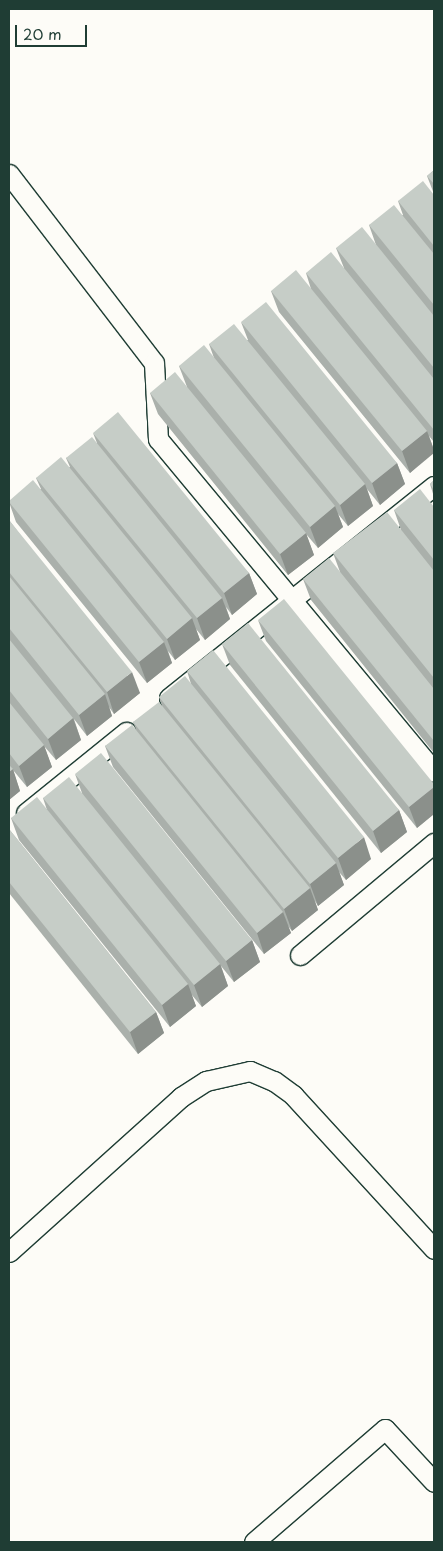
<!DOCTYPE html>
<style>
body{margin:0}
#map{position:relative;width:443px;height:1551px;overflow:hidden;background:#fdfcf7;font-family:"Playpen Sans",sans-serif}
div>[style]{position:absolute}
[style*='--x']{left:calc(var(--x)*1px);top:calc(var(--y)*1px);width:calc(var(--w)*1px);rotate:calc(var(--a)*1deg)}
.roads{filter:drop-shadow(1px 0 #1f3d34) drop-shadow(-1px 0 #1f3d34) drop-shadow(0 1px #1f3d34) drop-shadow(0 -1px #1f3d34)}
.minor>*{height:19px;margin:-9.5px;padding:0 9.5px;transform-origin:9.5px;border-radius:9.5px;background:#fdfcf7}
.wall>*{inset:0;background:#aab0ab}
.shaded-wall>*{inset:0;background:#8b908b}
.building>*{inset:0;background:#c6cdc7}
span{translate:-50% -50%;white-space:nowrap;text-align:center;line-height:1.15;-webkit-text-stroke:4.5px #fdfcf7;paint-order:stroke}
.frame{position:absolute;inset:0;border:10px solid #1f3d34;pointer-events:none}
.scale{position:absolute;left:15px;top:25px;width:72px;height:22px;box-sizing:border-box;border:2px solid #1f3d34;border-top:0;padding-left:6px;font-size:15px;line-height:18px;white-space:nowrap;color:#1f3d34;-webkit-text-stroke:4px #fdfcf7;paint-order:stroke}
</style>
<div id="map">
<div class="roads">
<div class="minor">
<i style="--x:9;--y:174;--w:238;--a:52.5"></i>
<i style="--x:154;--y:363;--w:76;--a:87"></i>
<i style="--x:158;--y:439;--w:433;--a:50.3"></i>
<i style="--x:169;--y:698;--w:339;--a:-38.7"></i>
<i style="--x:26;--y:813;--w:129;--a:-39"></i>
<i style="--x:300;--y:955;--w:175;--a:-39.9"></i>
<i style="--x:9;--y:1252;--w:232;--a:-42"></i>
<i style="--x:181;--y:1097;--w:30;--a:-33"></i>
<i style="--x:206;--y:1081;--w:45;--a:-12.8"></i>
<i style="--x:250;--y:1071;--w:26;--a:23"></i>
<i style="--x:274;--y:1081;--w:24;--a:36"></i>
<i style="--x:293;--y:1095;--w:209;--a:47.5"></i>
<i style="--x:254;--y:1542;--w:173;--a:-40.8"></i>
<i style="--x:385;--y:1429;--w:72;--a:47.2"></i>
</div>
</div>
<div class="wall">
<i style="clip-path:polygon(434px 170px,434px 442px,429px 436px,434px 450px,410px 473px,279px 312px,271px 291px,311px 289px,306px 273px,344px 268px,336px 248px,376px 245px,369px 225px,403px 215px,398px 201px,434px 194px,427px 176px)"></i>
<i style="clip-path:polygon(241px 322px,397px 463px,405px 484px,380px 505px,367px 489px,373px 506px,348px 526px,338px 514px,343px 527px,318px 548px,306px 534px,314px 555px,288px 575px,158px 414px,150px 393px,187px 387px,179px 366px,214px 358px,209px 344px,248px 340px)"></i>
<i style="clip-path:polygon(93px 433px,249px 573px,257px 594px,232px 615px,226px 607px,230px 619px,205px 640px,196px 629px,200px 640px,175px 660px,168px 651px,172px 663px,147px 683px,16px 522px,9px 502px,9px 501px,41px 489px,36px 478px,70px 467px,66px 458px,97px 443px)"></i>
<i style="clip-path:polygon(434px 480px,434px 497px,430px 484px)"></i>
<i style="clip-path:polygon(434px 507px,434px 753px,311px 600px,303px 579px,340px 572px,333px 553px,401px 530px,394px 510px)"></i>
<i style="clip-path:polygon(9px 520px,140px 693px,114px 714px,109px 707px,112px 716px,87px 736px,74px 719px,81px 740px,56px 760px,44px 746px,52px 767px,27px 787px,13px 770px,20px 791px,9px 800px)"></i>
<i style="clip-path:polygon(258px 620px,434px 784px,434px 814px,417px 828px,266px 641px)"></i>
<i style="clip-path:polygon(222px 644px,399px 810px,407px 832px,381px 853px,230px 665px)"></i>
<i style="clip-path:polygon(187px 671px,371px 859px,346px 880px,339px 872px,344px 885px,318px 906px,315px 901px,318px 910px,292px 931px,288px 926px,291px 933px,264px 954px,113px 767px,105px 746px,136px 729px,133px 722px,162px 706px,159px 697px,191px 684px)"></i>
<i style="clip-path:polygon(75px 774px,252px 940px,260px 962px,234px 982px,221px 966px,228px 986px,202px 1007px,191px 994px,196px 1006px,170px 1027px,19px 840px,11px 818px,47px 810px,43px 798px,82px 793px)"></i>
<i style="clip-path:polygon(9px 829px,156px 1012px,164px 1033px,138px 1054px,9px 893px)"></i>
</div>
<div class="shaded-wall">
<i style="clip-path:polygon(427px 431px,434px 450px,434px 453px,410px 473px,402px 451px)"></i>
<i style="clip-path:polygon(397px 463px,405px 484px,380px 505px,372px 483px)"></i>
<i style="clip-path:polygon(365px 484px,373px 506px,348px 526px,340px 505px)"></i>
<i style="clip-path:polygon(335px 506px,343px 527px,318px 548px,310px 527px)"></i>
<i style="clip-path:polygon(306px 533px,314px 555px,288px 575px,280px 554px)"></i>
<i style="clip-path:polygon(249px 573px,257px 594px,232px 615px,224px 593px)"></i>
<i style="clip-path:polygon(222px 598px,230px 619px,205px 640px,197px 618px)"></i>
<i style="clip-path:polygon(192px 618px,200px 640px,175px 660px,167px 639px)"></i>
<i style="clip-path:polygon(164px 642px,172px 663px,147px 683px,139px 662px)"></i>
<i style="clip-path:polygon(132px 672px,140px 693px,114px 714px,107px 692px)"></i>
<i style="clip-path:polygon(105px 694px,112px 716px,87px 736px,79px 715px)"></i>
<i style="clip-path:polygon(73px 718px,81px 740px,56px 760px,48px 739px)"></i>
<i style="clip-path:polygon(44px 745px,52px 767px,27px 787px,19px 766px)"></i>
<i style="clip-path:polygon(13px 769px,20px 791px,9px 800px,9px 772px)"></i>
<i style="clip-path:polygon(434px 787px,434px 814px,417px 828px,409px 807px)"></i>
<i style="clip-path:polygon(399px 810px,407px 832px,381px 853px,373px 831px)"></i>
<i style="clip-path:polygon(364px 837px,371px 859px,346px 880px,338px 858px)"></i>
<i style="clip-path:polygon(336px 863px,344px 885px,318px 906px,310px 884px)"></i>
<i style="clip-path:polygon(310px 888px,318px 910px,292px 931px,284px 909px)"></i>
<i style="clip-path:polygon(283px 912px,291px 933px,264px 954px,257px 933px)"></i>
<i style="clip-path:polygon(252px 940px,260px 962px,234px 982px,226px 961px)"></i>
<i style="clip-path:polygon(220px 964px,228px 986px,202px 1007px,194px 985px)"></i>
<i style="clip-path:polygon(188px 984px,196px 1006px,170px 1027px,162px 1005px)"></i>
<i style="clip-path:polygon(156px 1012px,164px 1033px,138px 1054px,130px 1032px)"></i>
</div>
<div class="building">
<i style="clip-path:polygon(434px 170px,434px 184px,427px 176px)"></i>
<i style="clip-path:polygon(423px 181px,434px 195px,434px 246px,398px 201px)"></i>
<i style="clip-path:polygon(394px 205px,434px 254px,434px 305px,369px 225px)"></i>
<i style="clip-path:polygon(362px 227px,434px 316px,434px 368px,336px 248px)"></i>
<i style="clip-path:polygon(331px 252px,434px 379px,434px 430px,306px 273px)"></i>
<i style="clip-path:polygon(296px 270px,427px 431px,402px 451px,271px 291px)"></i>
<i style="clip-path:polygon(266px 302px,397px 463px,372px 483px,241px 322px)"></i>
<i style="clip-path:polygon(234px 324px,365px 484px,340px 505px,209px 344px)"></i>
<i style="clip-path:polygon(204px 345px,335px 506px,310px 527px,179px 366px)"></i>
<i style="clip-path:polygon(175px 372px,306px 533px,280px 554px,150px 393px)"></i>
<i style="clip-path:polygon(118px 412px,249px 573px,224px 593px,93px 433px)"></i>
<i style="clip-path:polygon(92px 437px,222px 598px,197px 618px,66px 458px)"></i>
<i style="clip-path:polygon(61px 457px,192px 618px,167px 639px,36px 478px)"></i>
<i style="clip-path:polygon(33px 480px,164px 642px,139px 662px,9px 502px,9px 501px)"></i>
<i style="clip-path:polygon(434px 480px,434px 490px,430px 484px)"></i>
<i style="clip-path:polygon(420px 489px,434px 507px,434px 560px,394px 510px)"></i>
<i style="clip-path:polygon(387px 512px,434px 571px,434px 678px,333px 553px)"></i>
<i style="clip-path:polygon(9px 520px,132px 672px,107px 692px,9px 572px)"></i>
<i style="clip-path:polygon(329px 558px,434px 689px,434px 741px,303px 579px)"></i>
<i style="clip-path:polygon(9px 576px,105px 694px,79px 715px,9px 628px)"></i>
<i style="clip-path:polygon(284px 599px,434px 784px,434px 787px,409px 807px,258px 620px)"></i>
<i style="clip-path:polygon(248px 623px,399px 810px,373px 831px,222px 644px)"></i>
<i style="clip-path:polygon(9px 639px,73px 718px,48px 739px,9px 690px)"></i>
<i style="clip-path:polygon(213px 650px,364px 837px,338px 858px,187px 671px)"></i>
<i style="clip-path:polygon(185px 676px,336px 863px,310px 884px,159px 697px)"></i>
<i style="clip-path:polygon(9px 702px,44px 745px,19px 766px,9px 753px)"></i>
<i style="clip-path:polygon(159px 702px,310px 888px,284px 909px,133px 722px)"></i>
<i style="clip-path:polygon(132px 725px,283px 912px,257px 933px,105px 746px)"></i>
<i style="clip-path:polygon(101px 753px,252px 940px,226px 961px,75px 774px)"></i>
<i style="clip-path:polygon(9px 765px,13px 769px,9px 772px)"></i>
<i style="clip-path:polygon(69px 777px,220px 964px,194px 985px,43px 798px)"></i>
<i style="clip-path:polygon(37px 797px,188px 984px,162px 1005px,11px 818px)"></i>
<i style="clip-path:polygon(9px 829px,156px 1012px,130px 1032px,9px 882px)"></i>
</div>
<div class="frame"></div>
<div class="scale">20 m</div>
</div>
